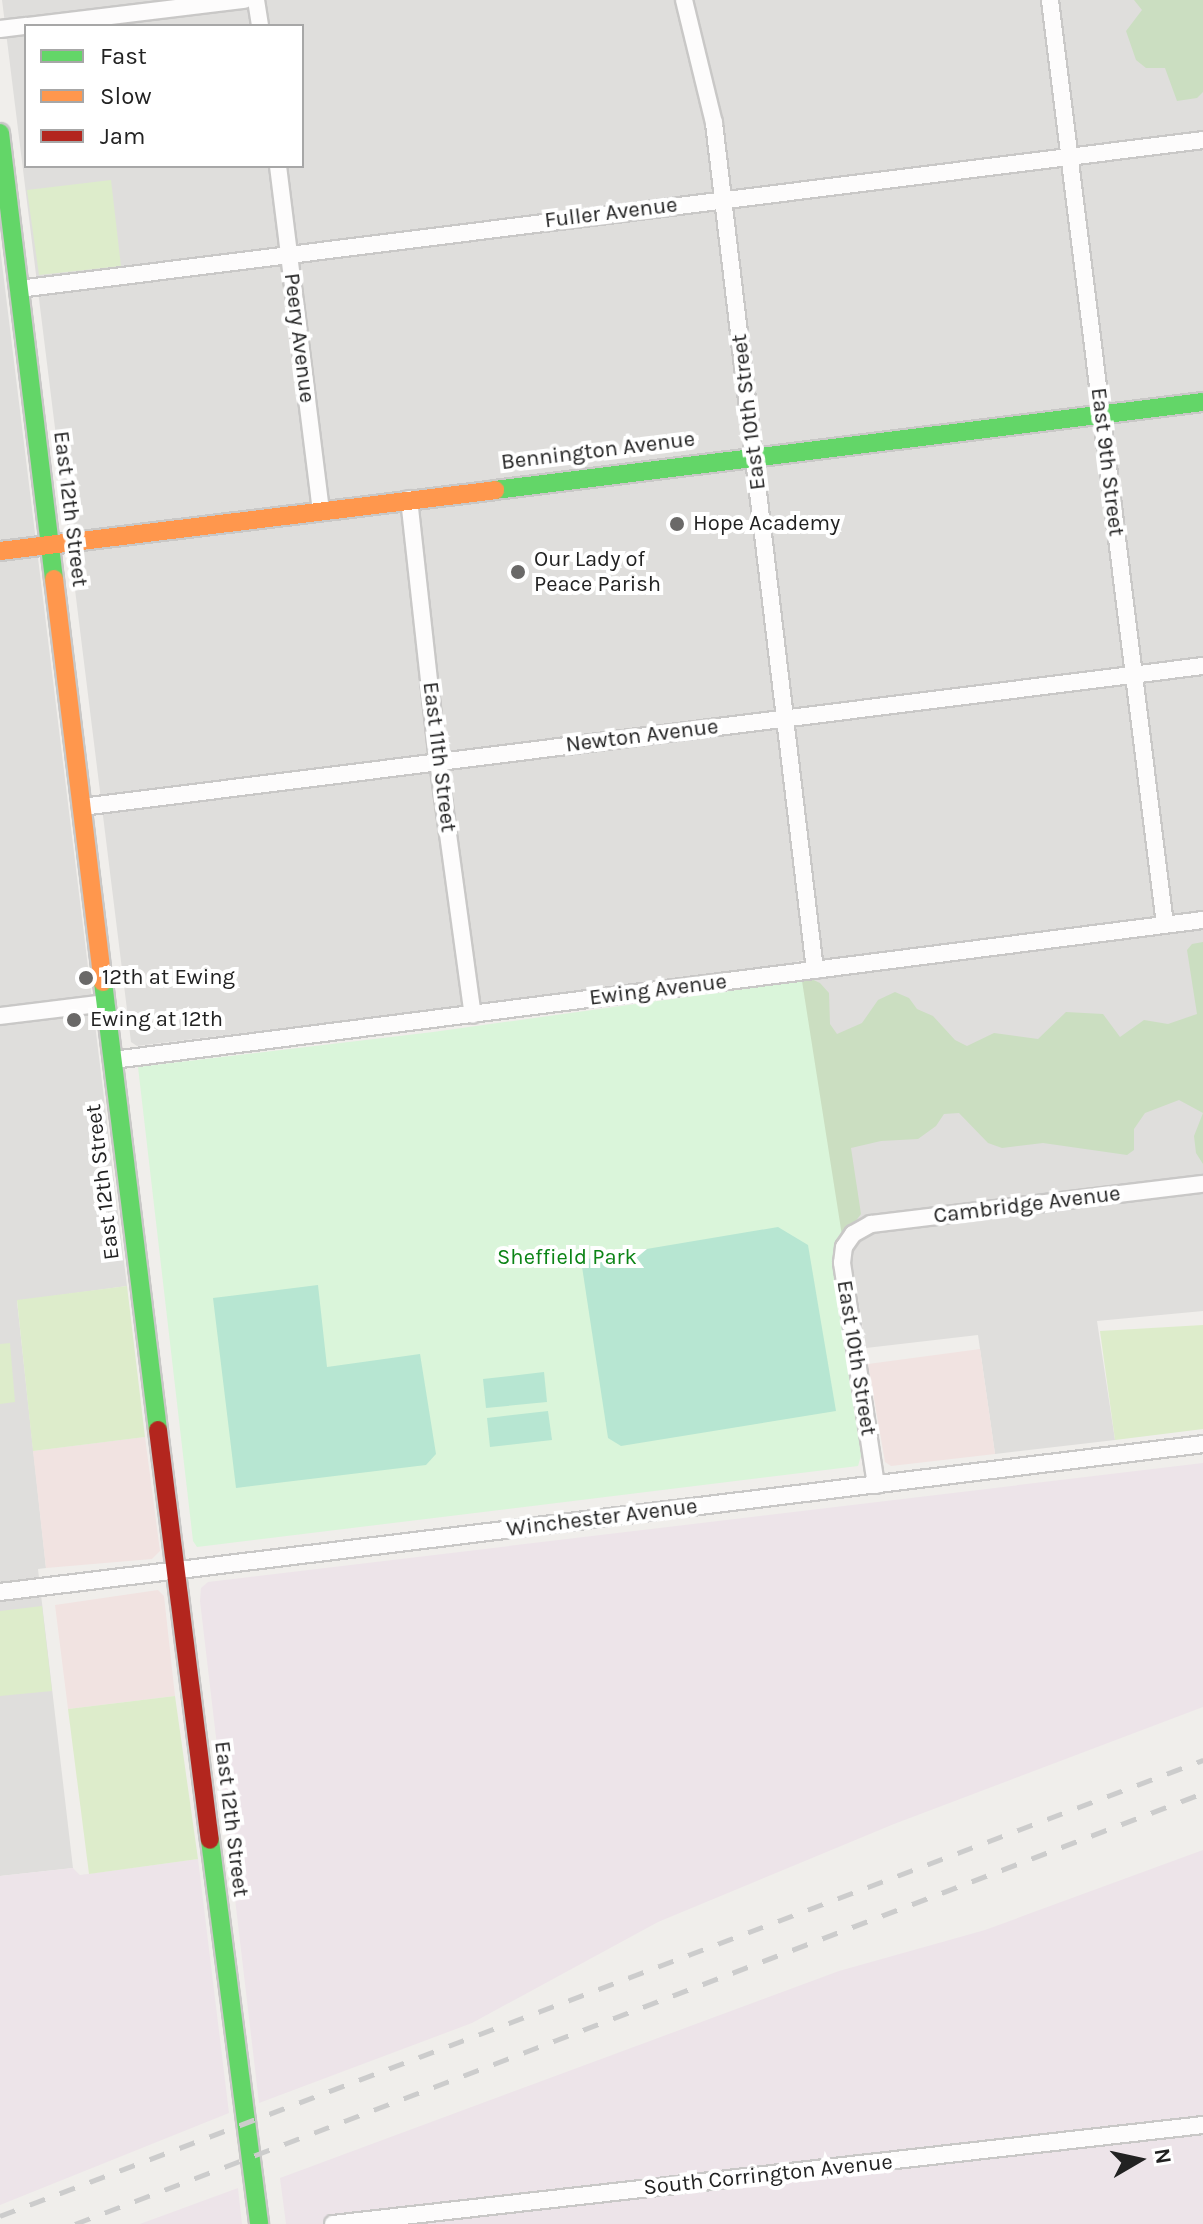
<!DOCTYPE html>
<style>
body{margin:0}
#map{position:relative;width:1203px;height:2224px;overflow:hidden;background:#f0eeeb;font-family:Karla,sans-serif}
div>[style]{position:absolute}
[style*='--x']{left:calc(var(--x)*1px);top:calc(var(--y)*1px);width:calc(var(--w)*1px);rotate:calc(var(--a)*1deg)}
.residential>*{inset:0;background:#dfdedc}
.commercial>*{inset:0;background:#f1e3e1}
.industrial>*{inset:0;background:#ede4e9}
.grass>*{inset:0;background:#ddeccb}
.forest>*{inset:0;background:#cbdec1}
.park>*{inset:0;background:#daf5da}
.pitch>*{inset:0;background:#b7e6d2}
.roads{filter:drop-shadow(2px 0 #c9c8c7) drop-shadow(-2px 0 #c9c8c7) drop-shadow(0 2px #c9c8c7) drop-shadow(0 -2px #c9c8c7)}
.street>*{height:16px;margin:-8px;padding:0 8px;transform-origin:8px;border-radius:8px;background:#fdfcfc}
.fast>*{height:18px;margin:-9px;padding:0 9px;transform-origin:9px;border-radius:9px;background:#63d668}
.slow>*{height:18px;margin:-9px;padding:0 9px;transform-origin:9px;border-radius:9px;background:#ff974d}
.jam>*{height:18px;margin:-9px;padding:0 9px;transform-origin:9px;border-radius:9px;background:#b3261e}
.rail>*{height:5px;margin-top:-2.5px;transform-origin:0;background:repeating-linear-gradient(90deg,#ccc 0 16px,transparent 0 32px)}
.dots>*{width:22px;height:22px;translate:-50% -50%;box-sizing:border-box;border:4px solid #fff;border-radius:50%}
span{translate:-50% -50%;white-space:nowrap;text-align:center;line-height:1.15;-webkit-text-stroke:8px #fff;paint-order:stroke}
.street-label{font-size:22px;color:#222}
.poi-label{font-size:22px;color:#222}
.left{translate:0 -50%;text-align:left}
.park-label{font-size:22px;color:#0c8416}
.legend{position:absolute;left:24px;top:24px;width:280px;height:144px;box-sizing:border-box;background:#fff;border:2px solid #a7a7a7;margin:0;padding:10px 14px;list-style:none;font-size:24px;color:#222}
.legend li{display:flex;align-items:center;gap:16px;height:40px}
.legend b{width:40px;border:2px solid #a7a7a7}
.north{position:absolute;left:1099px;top:2120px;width:80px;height:80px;-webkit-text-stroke:6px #fff;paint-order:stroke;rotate:81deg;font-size:22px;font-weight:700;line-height:32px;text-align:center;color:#222}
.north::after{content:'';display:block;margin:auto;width:28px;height:36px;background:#222;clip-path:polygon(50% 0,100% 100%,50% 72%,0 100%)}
</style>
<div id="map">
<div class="residential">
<i style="clip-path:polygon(evenodd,2px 0,1203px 0,1203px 1311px,1097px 1321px,1115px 1440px,995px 1454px,978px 1335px,866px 1348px,803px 960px,768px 969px,137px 1046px,131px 1042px,2px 0,26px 26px,302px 26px,302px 166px,26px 166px,26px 26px)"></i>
<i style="clip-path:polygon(0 247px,127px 1286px,17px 1301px,46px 1568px,38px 1569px,73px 1868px,0 1876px)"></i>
</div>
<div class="commercial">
<i style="clip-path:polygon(980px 1349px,995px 1454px,891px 1466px,885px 1462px,868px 1364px)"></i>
<i style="clip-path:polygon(145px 1437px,160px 1551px,152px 1559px,46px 1568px,33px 1451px)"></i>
<i style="clip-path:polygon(158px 1590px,164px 1596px,175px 1696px,68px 1709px,55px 1605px)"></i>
</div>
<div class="industrial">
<i style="clip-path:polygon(1203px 1463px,1203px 1707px,894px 1824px,658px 1922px,472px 2023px,259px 2103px,200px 1601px,201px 1588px,208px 1582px)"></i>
<i style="clip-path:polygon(1203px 1850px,1203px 2224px,286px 2224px,280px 2178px,839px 1971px,985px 1930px)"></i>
<i style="clip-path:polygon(198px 1859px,229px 2113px,0 2205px,0 1876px,73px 1868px,80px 1875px)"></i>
<i style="clip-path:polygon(238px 2188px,242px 2224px,140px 2224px)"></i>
</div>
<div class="grass">
<i style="clip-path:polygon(111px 180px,121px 266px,39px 275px,27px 190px)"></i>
<i style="clip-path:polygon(127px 1286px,145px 1437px,33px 1451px,17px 1300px)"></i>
<i style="clip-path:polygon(1203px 1325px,1203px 1429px,1115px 1440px,1100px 1331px)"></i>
<i style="clip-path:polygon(10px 1343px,15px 1402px,0 1404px,0 1344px)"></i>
<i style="clip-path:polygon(42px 1606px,52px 1691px,0 1696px,0 1611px)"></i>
<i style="clip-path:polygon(175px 1696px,198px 1859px,89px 1874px,68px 1709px)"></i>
</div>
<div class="forest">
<i style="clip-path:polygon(1134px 0,1203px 0,1203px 92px,1197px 98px,1177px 101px,1165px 68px,1146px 68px,1136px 60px,1126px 31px,1142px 10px)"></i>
<i style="clip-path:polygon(1203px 942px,1203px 1164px,1196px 1153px,1194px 1136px,1203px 1113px,1179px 1100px,1145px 1113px,1134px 1129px,1134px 1150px,1127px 1155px,1043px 1143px,1002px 1148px,988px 1143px,959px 1113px,944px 1114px,936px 1126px,918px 1139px,881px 1141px,851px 1148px,861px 1214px,837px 1246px,760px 991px,767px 978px,805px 976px,820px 983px,829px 993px,830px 1024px,837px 1034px,862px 1023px,878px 1000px,895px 992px,909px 998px,917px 1009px,933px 1016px,955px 1040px,967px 1046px,994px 1033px,1038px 1039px,1066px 1012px,1103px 1014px,1120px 1037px,1144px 1020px,1168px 1024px,1197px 1014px,1187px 950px,1192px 944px)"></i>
</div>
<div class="park">
<i style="clip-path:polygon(802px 981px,843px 1242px,864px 1445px,858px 1466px,197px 1547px,193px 1541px,138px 1067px,433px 1032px)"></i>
</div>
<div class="pitch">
<i style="clip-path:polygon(778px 1227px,808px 1245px,836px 1411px,621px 1446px,608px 1438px,581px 1260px)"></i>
<i style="clip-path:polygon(318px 1285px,327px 1367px,420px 1354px,436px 1454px,426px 1465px,236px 1488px,213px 1298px)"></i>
<i style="clip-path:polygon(544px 1372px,547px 1402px,486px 1408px,483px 1379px)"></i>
<i style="clip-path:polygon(548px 1411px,552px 1440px,490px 1447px,487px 1418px)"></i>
</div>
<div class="roads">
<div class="street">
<i style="--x:256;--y:0;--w:26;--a:81"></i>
<i style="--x:684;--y:0;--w:127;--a:76.3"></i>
<i style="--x:714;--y:123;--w:853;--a:83.2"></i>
<i style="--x:1050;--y:0;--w:932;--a:82.91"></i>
<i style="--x:28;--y:26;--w:218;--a:-6.9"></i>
<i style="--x:0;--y:29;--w:26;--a:-7"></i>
<i style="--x:278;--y:166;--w:348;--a:82.9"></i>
<i style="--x:19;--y:289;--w:1193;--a:-7.17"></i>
<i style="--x:409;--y:499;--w:264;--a:83.7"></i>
<i style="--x:438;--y:761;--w:256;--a:82.2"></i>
<i style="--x:82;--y:807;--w:1130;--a:-7.17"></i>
<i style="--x:0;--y:1016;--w:107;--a:-7"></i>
<i style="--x:113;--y:1060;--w:1099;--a:-7.32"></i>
<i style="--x:876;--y:1485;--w:225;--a:-98.7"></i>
<i style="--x:842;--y:1263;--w:16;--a:-83"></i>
<i style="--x:844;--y:1247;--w:16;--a:-55"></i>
<i style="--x:853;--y:1234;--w:21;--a:-29"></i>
<i style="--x:871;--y:1224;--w:334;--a:-6.9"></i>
<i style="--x:0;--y:1592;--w:1212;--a:-7.01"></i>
<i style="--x:333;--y:2224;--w:876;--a:-6.49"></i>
</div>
<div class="fast">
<i style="--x:0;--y:133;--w:449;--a:83.1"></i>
<i style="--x:495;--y:490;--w:713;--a:-7.09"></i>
<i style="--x:103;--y:982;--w:451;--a:83"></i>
<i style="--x:210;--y:1840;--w:387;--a:82.7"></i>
</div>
<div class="slow">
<i style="--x:0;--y:551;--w:499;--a:-7"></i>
<i style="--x:54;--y:579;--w:406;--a:83.1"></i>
</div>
<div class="jam">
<i style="--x:158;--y:1430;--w:413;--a:82.8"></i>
</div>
</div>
<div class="rail">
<i style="--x:0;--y:2216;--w:1287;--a:-20.76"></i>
<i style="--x:75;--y:2224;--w:1208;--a:-20.91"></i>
</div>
<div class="dots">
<i style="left:677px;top:524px;background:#6a6968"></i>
<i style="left:518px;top:572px;background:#6a6968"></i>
<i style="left:86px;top:978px;background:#6a6968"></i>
<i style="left:74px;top:1020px;background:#6a6968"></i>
</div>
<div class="street-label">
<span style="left:611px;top:213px;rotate:-7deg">Fuller Avenue</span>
<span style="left:299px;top:338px;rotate:83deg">Peery Avenue</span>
<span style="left:749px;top:412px;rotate:-97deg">East 10th Street</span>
<span style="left:598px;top:451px;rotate:-7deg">Bennington Avenue</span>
<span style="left:1107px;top:462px;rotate:83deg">East 9th Street</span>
<span style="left:70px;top:509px;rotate:83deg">East 12th Street</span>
<span style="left:642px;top:736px;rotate:-7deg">Newton Avenue</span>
<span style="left:439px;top:757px;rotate:83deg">East 11th Street</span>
<span style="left:658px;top:990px;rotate:-7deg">Ewing Avenue</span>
<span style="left:103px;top:1182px;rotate:-97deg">East 12th Street</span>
<span style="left:1027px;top:1205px;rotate:-7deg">Cambridge Avenue</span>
<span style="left:856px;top:1358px;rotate:81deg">East 10th Street</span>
<span style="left:602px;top:1518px;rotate:-7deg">Winchester Avenue</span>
<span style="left:231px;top:1819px;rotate:83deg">East 12th Street</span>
<span style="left:768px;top:2175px;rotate:-6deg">South Corrington Avenue</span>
</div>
<div class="poi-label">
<span class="left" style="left:693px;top:524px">Hope Academy</span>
<span class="left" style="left:534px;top:572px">Our Lady of<br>Peace Parish</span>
<span class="left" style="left:102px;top:978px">12th at Ewing</span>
<span class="left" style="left:90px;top:1020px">Ewing at 12th</span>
</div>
<div class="park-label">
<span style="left:567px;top:1258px">Sheffield Park</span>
</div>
<ul class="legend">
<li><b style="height:10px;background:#63d668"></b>Fast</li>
<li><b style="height:10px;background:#ff974d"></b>Slow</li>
<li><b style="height:10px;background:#b3261e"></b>Jam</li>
</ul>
<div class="north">N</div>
</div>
